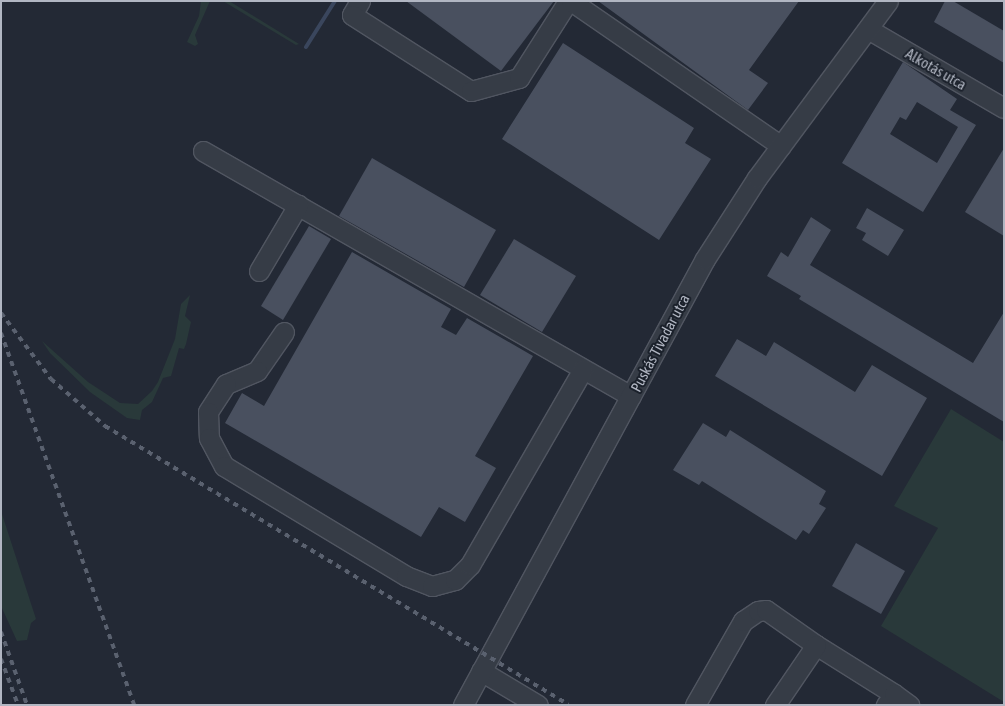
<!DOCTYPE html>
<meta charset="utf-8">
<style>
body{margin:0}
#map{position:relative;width:1005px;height:706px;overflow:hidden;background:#232935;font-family:"Asap Condensed",sans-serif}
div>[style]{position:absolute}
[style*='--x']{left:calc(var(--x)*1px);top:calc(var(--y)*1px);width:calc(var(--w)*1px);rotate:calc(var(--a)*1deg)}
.green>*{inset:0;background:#29393a}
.stream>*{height:4px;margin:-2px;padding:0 2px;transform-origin:2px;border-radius:2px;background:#3a465d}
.building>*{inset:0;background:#49505f}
.roads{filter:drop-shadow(1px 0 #515661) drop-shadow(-1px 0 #515661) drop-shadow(0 1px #515661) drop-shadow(0 -1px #515661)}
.minor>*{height:19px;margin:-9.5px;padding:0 9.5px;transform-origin:9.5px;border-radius:9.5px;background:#363c46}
.rail>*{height:4px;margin-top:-2px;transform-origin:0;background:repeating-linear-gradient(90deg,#5a616f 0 5px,transparent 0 10px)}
span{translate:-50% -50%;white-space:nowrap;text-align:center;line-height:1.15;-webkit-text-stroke:4px #1b212b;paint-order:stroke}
.street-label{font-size:15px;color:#b1b6c2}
.frame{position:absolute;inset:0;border:2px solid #b1b6c2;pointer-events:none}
</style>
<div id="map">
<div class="green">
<i style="clip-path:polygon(201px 1px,210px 1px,195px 35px,198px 44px,195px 46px,187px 42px,199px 16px)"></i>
<i style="clip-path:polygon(223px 1px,229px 1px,299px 44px,296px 45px)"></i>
<i style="clip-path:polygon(190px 295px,185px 316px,191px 322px,186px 344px,184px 349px,179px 348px,171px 376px,163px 378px,152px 402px,142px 410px,140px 420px,127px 418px,90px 392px,50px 353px,42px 341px,88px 382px,120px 403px,138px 404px,152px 391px,158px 382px,175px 339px,181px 304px)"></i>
<i style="clip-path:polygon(951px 409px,1004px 442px,1004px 702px,881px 626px,938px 528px,894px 506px)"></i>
<i style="clip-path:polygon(1px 511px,36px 619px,31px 623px,27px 640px,17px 641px,1px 606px)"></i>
</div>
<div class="stream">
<i style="--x:306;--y:47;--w:54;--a:-57.8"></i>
</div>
<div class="building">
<i style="clip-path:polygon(406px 1px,554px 1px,501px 71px)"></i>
<i style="clip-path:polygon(598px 1px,799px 1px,749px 70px,768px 83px,748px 110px)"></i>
<i style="clip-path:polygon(945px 1px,953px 1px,1004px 31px,1004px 63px,934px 22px)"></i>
<i style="clip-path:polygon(563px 43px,694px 128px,685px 143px,711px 159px,659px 240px,502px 139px)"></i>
<i style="clip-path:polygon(evenodd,903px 62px,957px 99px,950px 110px,976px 125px,923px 212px,842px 163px,903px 62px,917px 102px,958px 127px,937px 163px,890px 134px,900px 117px,906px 120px,917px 102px)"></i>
<i style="clip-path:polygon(1004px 148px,1004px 236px,965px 212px)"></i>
<i style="clip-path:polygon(372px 158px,496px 230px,464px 287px,339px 216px)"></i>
<i style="clip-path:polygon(867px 208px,904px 230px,888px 256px,862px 240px,866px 233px,856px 228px)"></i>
<i style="clip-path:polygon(811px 217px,831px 230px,810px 265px,973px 363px,1004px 312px,1004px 422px,799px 299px,801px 296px,767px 276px,781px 252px,788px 257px)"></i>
<i style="clip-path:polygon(309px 226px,331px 239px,283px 320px,261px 306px)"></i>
<i style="clip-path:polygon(514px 239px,576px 276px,542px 332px,480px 295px)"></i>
<i style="clip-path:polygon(352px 252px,451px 309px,441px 327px,456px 335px,467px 318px,533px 356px,475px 456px,496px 468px,465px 522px,439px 507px,421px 537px,225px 423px,242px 393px,264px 406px)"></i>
<i style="clip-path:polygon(737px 339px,766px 356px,774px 342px,855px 392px,872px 365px,927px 398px,882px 476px,715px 376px)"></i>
<i style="clip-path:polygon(703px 423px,726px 437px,730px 430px,826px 491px,819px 504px,826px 508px,809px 534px,803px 530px,796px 540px,702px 481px,699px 485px,673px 470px)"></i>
<i style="clip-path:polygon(856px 543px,905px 571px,881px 614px,832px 586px)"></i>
</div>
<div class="roads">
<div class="minor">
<i style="--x:360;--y:1;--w:16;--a:120"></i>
<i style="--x:352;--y:15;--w:141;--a:32.6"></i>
<i style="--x:471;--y:91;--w:50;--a:-15.2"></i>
<i style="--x:519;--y:78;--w:91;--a:-57.5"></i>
<i style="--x:571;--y:1;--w:255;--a:34.6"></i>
<i style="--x:868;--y:29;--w:157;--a:30.2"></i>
<i style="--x:203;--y:151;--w:493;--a:29.8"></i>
<i style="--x:259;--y:271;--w:77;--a:-59.4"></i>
<i style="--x:284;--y:332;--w:47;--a:124.7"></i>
<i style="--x:257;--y:371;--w:34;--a:157"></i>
<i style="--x:226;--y:384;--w:33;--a:123"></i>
<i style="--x:208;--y:412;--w:26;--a:88"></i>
<i style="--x:209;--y:438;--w:32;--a:62"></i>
<i style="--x:224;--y:466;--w:213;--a:31.1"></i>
<i style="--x:406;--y:576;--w:28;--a:21"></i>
<i style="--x:432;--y:586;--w:24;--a:-15"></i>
<i style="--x:455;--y:580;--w:21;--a:-45"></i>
<i style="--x:470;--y:565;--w:226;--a:-60"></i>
<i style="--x:816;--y:645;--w:92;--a:32.1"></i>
<i style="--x:894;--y:694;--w:14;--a:126"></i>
<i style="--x:481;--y:671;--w:66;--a:30.8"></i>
<i style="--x:894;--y:694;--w:19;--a:36"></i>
<i style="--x:463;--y:705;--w:507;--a:-61.52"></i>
<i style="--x:705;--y:259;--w:96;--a:-57.3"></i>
<i style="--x:757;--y:178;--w:220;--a:-53.5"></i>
<i style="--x:695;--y:705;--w:97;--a:-60.3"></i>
<i style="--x:743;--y:621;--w:18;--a:-34"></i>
<i style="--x:758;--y:611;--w:8;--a:-7"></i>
<i style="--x:766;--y:610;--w:61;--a:35"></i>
<i style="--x:816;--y:645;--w:73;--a:124.3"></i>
</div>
</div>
<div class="rail">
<i style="--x:1;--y:313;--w:83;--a:52.9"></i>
<i style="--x:51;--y:379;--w:72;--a:41"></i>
<i style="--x:105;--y:426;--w:541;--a:31.02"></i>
<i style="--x:1;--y:333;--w:395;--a:70.3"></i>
<i style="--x:1;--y:632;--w:77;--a:70.4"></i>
<i style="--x:1;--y:659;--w:49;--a:69.7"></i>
</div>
<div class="street-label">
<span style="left:936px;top:69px;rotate:30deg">Alkotás utca</span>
<span style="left:660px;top:343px;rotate:-62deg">Puskás Tivadar utca</span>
</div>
<div class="frame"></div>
</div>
